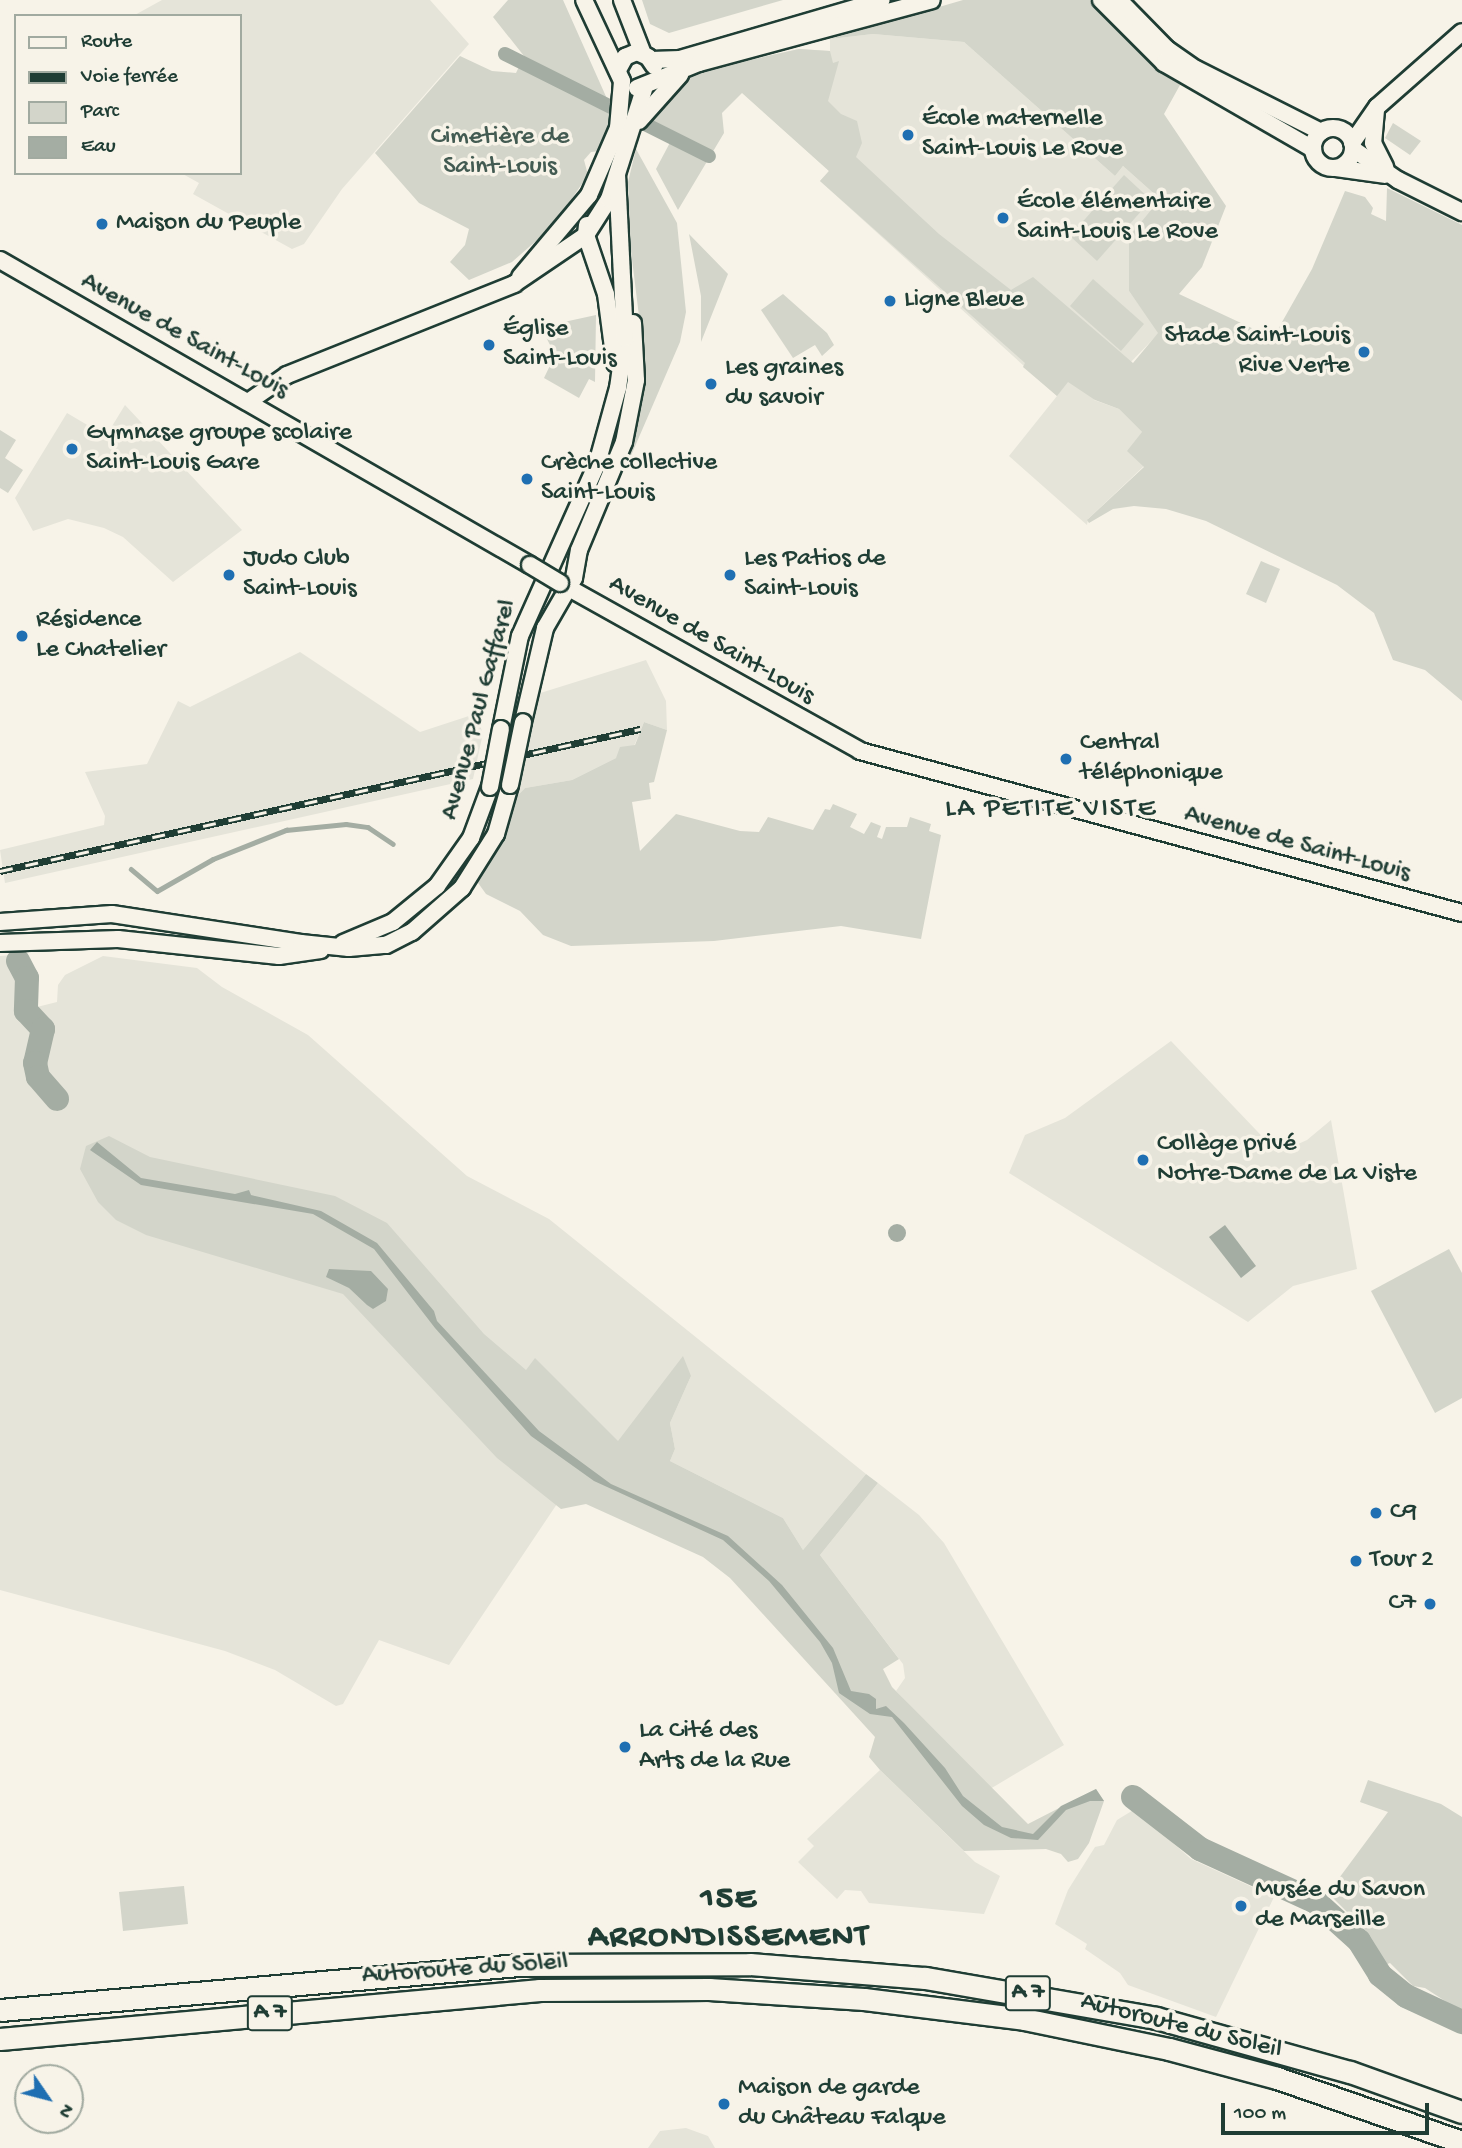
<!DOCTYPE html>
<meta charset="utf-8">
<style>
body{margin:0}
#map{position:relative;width:1462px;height:2148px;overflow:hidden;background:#f7f3e8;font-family:"Gochi Hand",sans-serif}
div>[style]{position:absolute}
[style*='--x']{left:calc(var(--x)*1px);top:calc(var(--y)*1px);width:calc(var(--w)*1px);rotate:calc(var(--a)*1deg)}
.built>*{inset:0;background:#e5e4d9}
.green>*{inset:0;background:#d3d5ca}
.water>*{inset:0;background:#a4ada3}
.round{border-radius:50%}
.stream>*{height:4.5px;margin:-2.25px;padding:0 2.25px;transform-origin:2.25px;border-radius:2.25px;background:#a4ada3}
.canal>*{height:14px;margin:-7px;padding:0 7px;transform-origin:7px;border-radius:7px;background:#a4ada3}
.river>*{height:24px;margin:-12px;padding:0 12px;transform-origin:12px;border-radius:12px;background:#a4ada3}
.roads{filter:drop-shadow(2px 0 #1f3d34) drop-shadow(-2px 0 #1f3d34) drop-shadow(0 2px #1f3d34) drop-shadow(0 -2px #1f3d34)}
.secondary>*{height:16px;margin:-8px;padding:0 8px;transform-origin:8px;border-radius:8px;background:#f7f3e8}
.secondary>.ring{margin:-8px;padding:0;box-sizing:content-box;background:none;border:16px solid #f7f3e8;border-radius:50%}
.highway>*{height:21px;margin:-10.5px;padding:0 10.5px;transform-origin:10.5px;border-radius:10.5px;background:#f7f3e8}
.rail>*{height:7px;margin-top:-3.5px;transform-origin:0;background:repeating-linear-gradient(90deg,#f7f3e8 0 13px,#1f3d34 0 26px);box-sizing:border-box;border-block:2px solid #1f3d34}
.bridges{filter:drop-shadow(2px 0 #1f3d34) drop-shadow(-2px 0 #1f3d34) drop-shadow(0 2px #1f3d34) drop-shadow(0 -2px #1f3d34)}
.secondary-bridge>*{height:16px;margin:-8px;padding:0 8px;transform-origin:8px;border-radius:8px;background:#f7f3e8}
.dots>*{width:19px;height:19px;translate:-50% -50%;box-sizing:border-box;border:4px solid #f7f3e8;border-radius:50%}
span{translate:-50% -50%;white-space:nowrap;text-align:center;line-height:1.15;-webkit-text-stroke:7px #f7f3e8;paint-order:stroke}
.shield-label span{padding:2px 5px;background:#f7f3e8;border:2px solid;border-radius:5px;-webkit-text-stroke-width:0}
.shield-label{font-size:24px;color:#1f3d34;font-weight:700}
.poi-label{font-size:26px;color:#1f3d34}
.left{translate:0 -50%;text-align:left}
.right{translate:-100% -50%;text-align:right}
.park-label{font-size:26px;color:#435b52}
.street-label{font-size:26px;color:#1f3d34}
.neighbourhood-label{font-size:28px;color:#1f3d34;letter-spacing:2px}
.district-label{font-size:33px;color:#1f3d34;font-weight:700;letter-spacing:2px}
.legend{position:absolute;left:14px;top:14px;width:228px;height:161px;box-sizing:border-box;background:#f7f3e8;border:2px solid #a1aaa0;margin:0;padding:9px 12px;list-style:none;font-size:21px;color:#1f3d34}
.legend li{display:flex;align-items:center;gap:14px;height:35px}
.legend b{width:35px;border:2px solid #a1aaa0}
.north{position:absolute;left:14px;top:2064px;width:70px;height:70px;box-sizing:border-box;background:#f7f3e8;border:2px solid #a1aaa0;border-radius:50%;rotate:125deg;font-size:19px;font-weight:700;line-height:28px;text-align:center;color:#1f3d34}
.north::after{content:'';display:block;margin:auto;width:24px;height:32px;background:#1f6fb2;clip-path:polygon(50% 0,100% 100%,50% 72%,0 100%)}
.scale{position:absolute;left:1221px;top:2103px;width:208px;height:32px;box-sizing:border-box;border:4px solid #1f3d34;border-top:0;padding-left:9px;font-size:21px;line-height:24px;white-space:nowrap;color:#1f3d34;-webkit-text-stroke:5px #f7f3e8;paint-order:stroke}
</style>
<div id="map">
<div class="built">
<i style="clip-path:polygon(162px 0,430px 0,469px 44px,342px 189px,304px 244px,292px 249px,193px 194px,199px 183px,181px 173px,240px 173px,240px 16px,133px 16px)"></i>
<i style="clip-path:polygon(873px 34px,964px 42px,1115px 176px,1123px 166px,1160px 199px,1129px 291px,1159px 333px,1094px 400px,1119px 409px,1142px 432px,1144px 466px,1088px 519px,1087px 525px,1009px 456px,1057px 396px,820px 181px,829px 171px,715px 68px,799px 49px,830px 51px,830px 39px)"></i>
<i style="clip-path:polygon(125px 405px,242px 530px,173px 582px,123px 537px,104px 528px,68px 519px,33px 531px,15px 498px,67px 413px,106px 436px)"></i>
<i style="clip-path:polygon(300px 652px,420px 732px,475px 714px,483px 733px,473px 779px,5px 883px,0 850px,104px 825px,105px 816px,85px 772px,147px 764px,178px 701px,190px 707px)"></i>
<i style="clip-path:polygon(646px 660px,666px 701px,667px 730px,644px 722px,634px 746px,616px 758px,572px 780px,525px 788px,514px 799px,534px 695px)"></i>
<i style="clip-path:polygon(12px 955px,21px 1011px,57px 1002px,58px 985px,65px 975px,103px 956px,197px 968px,222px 987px,308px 1035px,467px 1176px,549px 1219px,866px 1474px,803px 1550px,783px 1518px,670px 1461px,675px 1449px,670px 1423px,691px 1376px,567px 1489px,449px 1665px,379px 1640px,343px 1704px,336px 1706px,275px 1670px,225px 1651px,0 1590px,0 956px)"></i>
<i style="clip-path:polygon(1171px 1041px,1278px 1153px,1307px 1140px,1331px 1120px,1357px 1269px,1293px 1286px,1248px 1322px,1009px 1173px,1025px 1135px,1065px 1118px)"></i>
<i style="clip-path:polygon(878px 1483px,919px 1515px,944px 1543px,1064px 1745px,990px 1789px,896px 1691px,905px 1678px,903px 1664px,820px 1555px)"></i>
<i style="clip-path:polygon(880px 1770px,975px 1862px,1000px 1876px,984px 1914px,869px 1903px,861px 1891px,845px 1890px,837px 1899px,798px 1862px,814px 1846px,807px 1839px)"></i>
<i style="clip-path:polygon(1135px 1809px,1191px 1859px,1274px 1897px,1216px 2017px,1128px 1985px,1120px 1973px,1085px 1949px,1087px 1944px,1055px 1924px,1068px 1890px,1095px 1847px,1104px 1845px,1117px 1820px)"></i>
<i style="clip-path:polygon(686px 2128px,708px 2136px,715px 2148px,648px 2148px,660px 2131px)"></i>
</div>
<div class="green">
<i style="clip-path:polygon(508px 0,563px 0,616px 119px,601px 151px,591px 152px,584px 160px,588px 175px,553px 226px,512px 262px,469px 280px,450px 262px,465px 245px,469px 229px,419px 203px,375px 153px,460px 56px,492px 71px,516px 73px,524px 56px,493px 17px)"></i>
<i style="clip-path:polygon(642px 0,783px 0,669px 33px,650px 24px)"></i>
<i style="clip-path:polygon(963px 0,1090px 0,1180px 85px,1164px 114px,1226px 206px,1202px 267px,1179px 294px,1273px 338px,1312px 269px,1345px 191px,1365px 197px,1373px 208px,1371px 214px,1386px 221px,1387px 188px,1462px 225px,1462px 701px,1425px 670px,1393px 660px,1374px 613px,1337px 585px,1206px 521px,1166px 509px,1134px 506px,1113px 509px,1089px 523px,1087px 520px,1144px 467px,1127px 451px,1142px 432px,1119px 409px,1095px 400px,1068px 382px,1057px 396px,1023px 367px,1025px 363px,820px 181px,829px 171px,742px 93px,722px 113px,724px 133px,678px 210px,656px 169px,674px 135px,649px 122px,673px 91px,688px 79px,715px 68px,799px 49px,830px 51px,833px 63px,839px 61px,828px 101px,841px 114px,857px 121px,862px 143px,856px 157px,939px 234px,1011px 290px,1033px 277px,1133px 363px,1158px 333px,1129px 291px,1129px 237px,1160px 199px,1123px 166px,1115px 176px,964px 42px,873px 34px,830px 39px)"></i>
<i style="clip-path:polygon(1393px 123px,1421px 141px,1410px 155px,1385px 138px)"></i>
<i style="clip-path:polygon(636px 149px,677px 223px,686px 312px,680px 342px,627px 465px,645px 365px,630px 243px,628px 182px)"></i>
<i style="clip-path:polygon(1124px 175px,1151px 200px,1097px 261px,1070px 236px)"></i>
<i style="clip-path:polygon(689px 234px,728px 274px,701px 342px,701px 296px)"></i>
<i style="clip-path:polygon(1093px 279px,1144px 324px,1121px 351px,1070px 306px)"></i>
<i style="clip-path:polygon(783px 294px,827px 333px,834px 345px,822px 356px,815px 345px,793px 358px,761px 310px)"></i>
<i style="clip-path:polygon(596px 315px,595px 382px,589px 379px,579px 398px,544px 378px,555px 355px,541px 327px)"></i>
<i style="clip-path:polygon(0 430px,16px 440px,5px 458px,23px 470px,8px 493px,0 488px)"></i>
<i style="clip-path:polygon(1261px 561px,1280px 569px,1266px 603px,1246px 594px)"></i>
<i style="clip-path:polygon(644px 722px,667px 730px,654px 782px,649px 783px,651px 799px,632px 802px,640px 851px,676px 814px,740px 831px,759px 832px,768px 817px,813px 830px,825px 809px,830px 810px,833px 804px,857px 814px,850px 827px,864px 834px,871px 822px,881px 826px,877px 837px,882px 839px,886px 827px,907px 827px,910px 817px,931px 824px,929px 831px,941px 835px,921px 939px,841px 926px,714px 941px,571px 946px,543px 935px,520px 911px,486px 894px,476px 880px,495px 849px,514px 799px,525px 788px,572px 780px,616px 758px,620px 747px,635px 745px)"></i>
<i style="clip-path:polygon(109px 1136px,150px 1157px,335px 1196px,387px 1223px,484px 1334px,526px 1370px,535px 1358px,618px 1441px,683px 1356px,691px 1376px,670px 1423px,675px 1449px,670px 1461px,783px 1518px,803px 1550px,866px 1474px,878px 1483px,820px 1555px,899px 1659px,883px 1669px,892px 1687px,1028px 1824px,1096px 1789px,1104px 1801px,1089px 1843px,1078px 1859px,1068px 1862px,1061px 1854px,1046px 1849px,964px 1851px,880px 1770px,869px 1757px,875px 1737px,730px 1578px,703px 1557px,586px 1504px,561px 1509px,497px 1458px,343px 1294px,146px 1235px,116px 1220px,98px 1202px,80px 1169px,86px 1146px)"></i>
<i style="clip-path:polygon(1449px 1249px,1462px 1273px,1462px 1398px,1435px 1413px,1371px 1291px)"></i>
<i style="clip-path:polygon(1368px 1780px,1441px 1804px,1462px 1817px,1462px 2012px,1425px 1988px,1413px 1986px,1390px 1963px,1382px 1966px,1366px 1931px,1328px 1893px,1388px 1812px,1360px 1802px)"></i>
<i style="clip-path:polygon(184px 1886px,188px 1924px,123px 1931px,119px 1892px)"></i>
</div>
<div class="water">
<i style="clip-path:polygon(97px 1142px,141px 1178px,235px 1194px,249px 1190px,251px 1195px,321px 1211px,377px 1243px,434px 1311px,437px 1321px,539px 1431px,611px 1484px,728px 1536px,782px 1585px,833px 1648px,851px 1691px,869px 1694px,876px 1699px,876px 1709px,886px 1706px,904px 1723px,945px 1768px,963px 1796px,1002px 1827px,1033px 1834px,1061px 1806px,1096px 1789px,1104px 1801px,1090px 1801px,1066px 1810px,1038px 1840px,1011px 1838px,984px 1825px,962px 1806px,892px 1717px,870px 1714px,839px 1693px,832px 1663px,820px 1642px,769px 1581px,723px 1540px,594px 1481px,531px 1436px,435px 1328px,374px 1249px,313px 1214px,141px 1185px,90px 1150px)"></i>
<i class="round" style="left:888px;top:1224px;width:18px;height:18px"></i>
<i style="clip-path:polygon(1225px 1225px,1256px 1266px,1241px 1278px,1209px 1237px)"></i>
<i style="clip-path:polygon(329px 1269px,371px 1271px,388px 1289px,386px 1301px,373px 1309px,367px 1305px,349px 1288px,326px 1277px)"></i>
</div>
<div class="stream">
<i style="--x:131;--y:869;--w:34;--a:40"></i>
<i style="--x:157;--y:891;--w:64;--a:-29.7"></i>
<i style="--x:213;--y:859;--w:79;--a:-21.7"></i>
<i style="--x:286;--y:830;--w:60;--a:-5.7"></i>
<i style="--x:346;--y:824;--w:22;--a:8"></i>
<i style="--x:368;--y:827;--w:30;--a:34"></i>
</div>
<div class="canal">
<i style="--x:505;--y:54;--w:228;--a:26.6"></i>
</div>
<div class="river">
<i style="--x:18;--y:961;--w:19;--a:62"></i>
<i style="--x:27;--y:978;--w:33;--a:92"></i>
<i style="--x:26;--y:1011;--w:25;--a:47"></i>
<i style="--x:43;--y:1029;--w:35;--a:103"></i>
<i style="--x:35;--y:1063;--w:14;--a:78"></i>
<i style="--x:38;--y:1077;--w:29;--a:49"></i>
<i style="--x:1133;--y:1797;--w:85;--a:37.8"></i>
<i style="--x:1200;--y:1849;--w:128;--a:24.6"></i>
<i style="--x:1316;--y:1902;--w:58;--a:42.2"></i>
<i style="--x:1359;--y:1941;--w:40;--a:58"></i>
<i style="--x:1380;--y:1975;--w:33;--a:39"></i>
<i style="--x:1406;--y:1996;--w:62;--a:24.9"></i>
</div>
<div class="roads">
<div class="secondary">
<i style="--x:622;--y:0;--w:58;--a:68.7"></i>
<i style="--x:1101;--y:0;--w:89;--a:45"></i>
<i style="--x:1164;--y:63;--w:172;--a:30"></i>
<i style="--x:1119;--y:0;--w:69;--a:45.6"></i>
<i style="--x:1167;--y:49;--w:35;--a:35"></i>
<i style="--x:1196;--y:69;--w:140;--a:26.7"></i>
<i style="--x:651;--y:60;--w:29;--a:-2"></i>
<i style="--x:680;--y:59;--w:210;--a:-16.3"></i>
<i style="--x:619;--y:68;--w:13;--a:-61"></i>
<i style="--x:625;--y:57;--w:13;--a:-23"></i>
<i style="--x:637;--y:52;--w:12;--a:24"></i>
<i style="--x:648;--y:57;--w:11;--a:56"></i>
<i style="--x:637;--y:88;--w:67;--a:-22"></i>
<i style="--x:699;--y:63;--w:241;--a:-15.1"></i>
<i style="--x:1376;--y:110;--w:33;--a:95"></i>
<i style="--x:1373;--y:143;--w:27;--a:63"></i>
<i style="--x:639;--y:121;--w:62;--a:-48.3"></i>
<i class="ring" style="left:1313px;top:128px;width:24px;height:24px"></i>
<i style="--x:1352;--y:143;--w:44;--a:-55.2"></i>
<i style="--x:1377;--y:107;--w:113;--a:-41.4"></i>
<i style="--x:1353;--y:149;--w:55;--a:34.6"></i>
<i style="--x:1398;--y:180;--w:72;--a:26.6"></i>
<i style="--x:1336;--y:168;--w:49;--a:8.1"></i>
<i style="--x:587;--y:225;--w:10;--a:96"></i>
<i style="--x:586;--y:235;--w:62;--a:71.3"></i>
<i style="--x:606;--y:294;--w:70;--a:82.6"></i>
<i style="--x:0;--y:260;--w:611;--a:29.92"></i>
<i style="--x:520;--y:277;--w:107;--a:-49.9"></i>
<i style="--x:589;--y:195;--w:73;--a:-66.6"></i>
<i style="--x:618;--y:128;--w:47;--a:-85.1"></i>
<i style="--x:622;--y:81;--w:89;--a:-115.1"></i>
<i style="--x:248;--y:402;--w:47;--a:-34.7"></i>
<i style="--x:287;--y:375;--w:245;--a:-21.8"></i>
<i style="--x:514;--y:284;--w:87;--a:-34.2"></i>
<i style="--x:586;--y:235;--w:43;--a:-57.4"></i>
<i style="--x:609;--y:199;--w:119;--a:-72.3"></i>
<i style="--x:560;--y:583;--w:344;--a:29.2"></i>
<i style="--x:860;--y:751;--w:623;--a:15.06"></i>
<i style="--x:523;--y:722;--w:97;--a:-76.8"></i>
<i style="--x:545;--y:628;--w:58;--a:-59.9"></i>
<i style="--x:574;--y:578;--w:28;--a:-80"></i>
<i style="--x:579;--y:550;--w:117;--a:-67.4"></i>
<i style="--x:624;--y:442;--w:63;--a:-79"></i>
<i style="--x:636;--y:380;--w:57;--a:-93"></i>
<i style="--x:501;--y:729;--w:95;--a:-78.5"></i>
<i style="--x:520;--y:636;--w:188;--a:-65.9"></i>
<i style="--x:597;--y:464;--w:79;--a:-74.6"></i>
<i style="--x:618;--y:388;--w:50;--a:-82"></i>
<i style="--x:625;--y:338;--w:163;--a:-92.8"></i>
<i style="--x:0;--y:922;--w:112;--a:-4.1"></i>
<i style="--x:112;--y:914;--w:191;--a:8.7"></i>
<i style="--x:301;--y:943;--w:48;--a:5.9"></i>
<i style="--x:349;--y:948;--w:37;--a:-5"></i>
<i style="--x:386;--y:945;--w:29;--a:-27"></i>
<i style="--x:412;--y:932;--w:67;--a:-41.3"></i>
<i style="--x:462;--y:888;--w:64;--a:-57.8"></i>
<i style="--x:496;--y:834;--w:51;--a:-74.1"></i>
<i style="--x:0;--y:943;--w:118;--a:-1.9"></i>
<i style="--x:118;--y:939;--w:162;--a:6"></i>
<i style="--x:279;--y:956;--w:42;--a:-8.1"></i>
<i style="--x:343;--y:943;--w:54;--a:-22.8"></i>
<i style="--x:393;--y:922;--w:57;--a:-39.3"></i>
<i style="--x:437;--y:886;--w:59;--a:-54.7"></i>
<i style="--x:471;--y:838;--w:54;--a:-69.6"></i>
</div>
<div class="highway">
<i style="--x:0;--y:2010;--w:520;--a:-4.96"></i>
<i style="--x:518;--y:1965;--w:232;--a:-0.2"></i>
<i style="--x:750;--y:1964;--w:176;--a:4.6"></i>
<i style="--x:925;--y:1978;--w:234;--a:9.8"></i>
<i style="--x:1156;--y:2018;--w:201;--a:15.6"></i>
<i style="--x:1350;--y:2072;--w:119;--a:19.7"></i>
<i style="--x:0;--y:2039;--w:542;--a:-5.18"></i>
<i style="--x:540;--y:1990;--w:169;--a:-0.3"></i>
<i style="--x:709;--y:1989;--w:155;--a:3.7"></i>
<i style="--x:864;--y:1999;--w:161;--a:7.1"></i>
<i style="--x:1024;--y:2019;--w:148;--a:11.7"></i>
<i style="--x:1169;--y:2049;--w:112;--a:15"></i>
<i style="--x:1277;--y:2078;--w:196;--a:19.1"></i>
</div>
</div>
<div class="rail">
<i style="--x:0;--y:871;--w:656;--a:-12.51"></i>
</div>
<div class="bridges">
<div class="secondary-bridge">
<i style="--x:530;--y:565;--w:35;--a:31"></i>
<i style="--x:510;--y:785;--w:64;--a:-78.3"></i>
<i style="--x:490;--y:787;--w:59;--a:-79.3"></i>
</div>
</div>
<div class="dots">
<i style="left:908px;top:135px;background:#1f6fb2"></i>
<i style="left:1003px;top:218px;background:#1f6fb2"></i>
<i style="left:102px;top:224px;background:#1f6fb2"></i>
<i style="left:890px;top:301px;background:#1f6fb2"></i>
<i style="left:489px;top:345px;background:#1f6fb2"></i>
<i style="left:1364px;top:352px;background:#1f6fb2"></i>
<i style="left:711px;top:384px;background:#1f6fb2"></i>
<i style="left:72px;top:449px;background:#1f6fb2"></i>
<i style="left:527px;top:479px;background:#1f6fb2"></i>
<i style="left:229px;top:575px;background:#1f6fb2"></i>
<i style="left:730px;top:575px;background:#1f6fb2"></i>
<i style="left:22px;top:636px;background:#1f6fb2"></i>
<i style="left:1066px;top:759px;background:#1f6fb2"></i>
<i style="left:1143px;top:1160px;background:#1f6fb2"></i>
<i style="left:1376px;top:1513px;background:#1f6fb2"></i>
<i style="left:1356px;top:1561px;background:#1f6fb2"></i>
<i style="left:1430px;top:1604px;background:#1f6fb2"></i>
<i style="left:625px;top:1747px;background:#1f6fb2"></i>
<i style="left:1241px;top:1906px;background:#1f6fb2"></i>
<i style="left:724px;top:2104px;background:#1f6fb2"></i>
</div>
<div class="shield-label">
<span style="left:1028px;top:1993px">A 7</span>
<span style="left:270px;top:2013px">A 7</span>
</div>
<div class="poi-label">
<span class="left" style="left:922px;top:135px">École maternelle<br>Saint-Louis Le Rove</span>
<span class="left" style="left:1017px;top:218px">École élémentaire<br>Saint-Louis Le Rove</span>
<span class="left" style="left:116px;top:224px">Maison du Peuple</span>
<span class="left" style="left:904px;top:301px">Ligne Bleue</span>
<span class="left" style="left:503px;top:345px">Église<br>Saint-Louis</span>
<span class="right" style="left:1350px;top:352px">Stade Saint-Louis<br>Rive Verte</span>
<span class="left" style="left:725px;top:384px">Les graines<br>du savoir</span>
<span class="left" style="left:86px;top:449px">Gymnase groupe scolaire<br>Saint-Louis Gare</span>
<span class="left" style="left:541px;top:479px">Crèche collective<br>Saint-Louis</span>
<span class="left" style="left:243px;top:575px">Judo Club<br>Saint-Louis</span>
<span class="left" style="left:744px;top:575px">Les Patios de<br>Saint-Louis</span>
<span class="left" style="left:36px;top:636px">Résidence<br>Le Chatelier</span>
<span class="left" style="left:1080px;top:759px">Central<br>téléphonique</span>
<span class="left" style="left:1157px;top:1160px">Collège privé<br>Notre-Dame de La Viste</span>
<span class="left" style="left:1390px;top:1513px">C9</span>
<span class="left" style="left:1370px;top:1561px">Tour 2</span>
<span class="right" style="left:1416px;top:1604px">C7</span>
<span class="left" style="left:639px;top:1747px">La Cité des<br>Arts de la Rue</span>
<span class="left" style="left:1255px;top:1906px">Musée du Savon<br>de Marseille</span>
<span class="left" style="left:738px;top:2104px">Maison de garde<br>du Château Falque</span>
</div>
<div class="park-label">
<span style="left:500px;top:153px">Cimetière de<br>Saint-Louis</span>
</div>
<div class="street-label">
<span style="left:184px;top:337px;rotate:29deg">Avenue de Saint-Louis</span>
<span style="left:711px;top:641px;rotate:30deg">Avenue de Saint-Louis</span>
<span style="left:480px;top:710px;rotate:-75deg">Avenue Paul Gaffarel</span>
<span style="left:1297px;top:845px;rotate:15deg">Avenue de Saint-Louis</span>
<span style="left:465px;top:1970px;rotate:-4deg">Autoroute du Soleil</span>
<span style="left:1181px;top:2027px;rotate:14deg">Autoroute du Soleil</span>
</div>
<div class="neighbourhood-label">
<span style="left:1051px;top:810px">LA PETITE VISTE</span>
</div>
<div class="district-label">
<span style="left:729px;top:1920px">15E<br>ARRONDISSEMENT</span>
</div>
<ul class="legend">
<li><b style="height:9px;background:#f7f3e8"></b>Route</li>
<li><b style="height:9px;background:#1f3d34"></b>Voie ferrée</li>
<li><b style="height:19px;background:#d3d5ca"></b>Parc</li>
<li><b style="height:19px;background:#a4ada3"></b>Eau</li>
</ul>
<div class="north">N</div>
<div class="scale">100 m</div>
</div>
